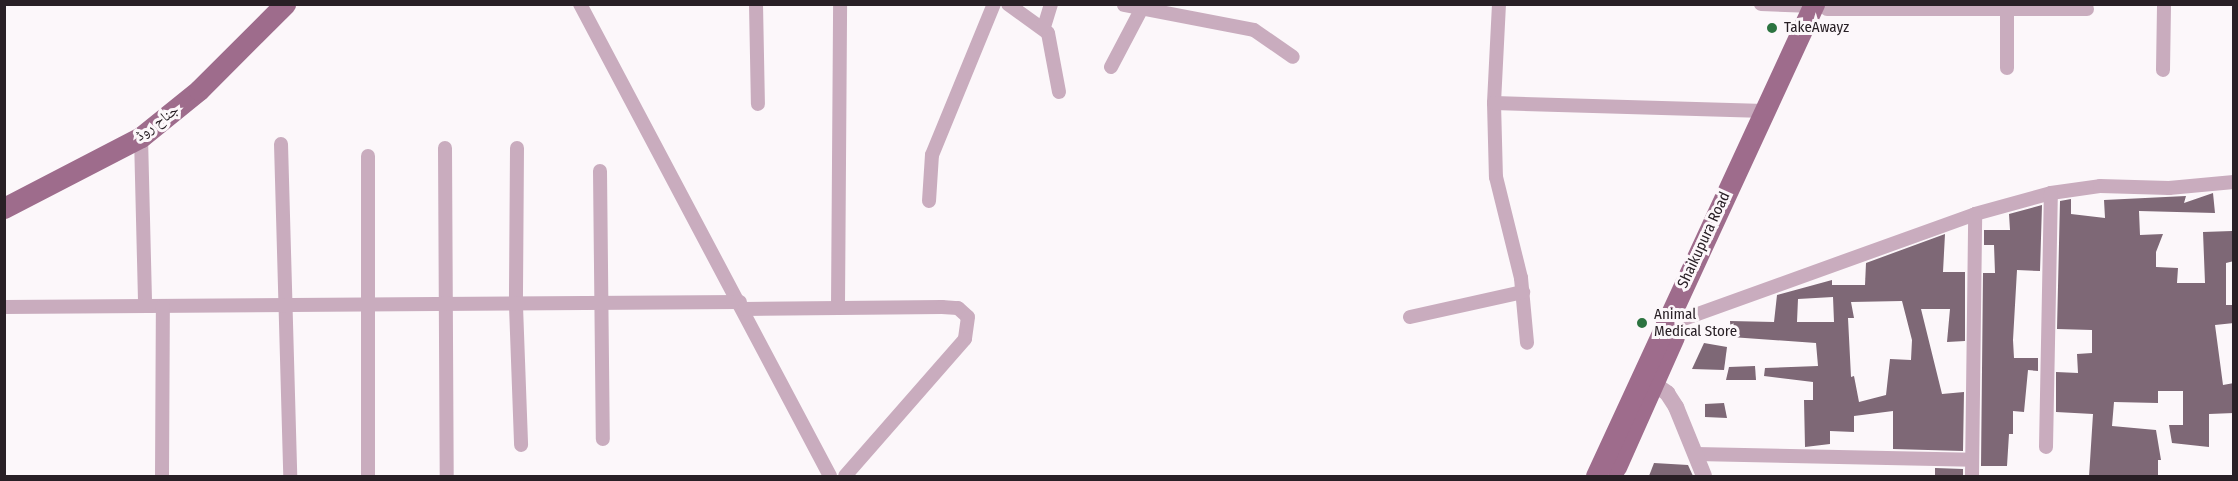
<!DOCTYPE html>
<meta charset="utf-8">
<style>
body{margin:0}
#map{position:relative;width:2238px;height:481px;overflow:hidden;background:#fcf7fa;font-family:"Fira Sans Condensed","Noto Naskh Arabic",sans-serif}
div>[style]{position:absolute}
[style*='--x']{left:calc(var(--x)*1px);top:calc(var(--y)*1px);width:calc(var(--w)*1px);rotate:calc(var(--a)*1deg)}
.building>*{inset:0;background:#7e6876}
.minor>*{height:14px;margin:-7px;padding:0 7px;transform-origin:7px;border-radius:7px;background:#c9acbe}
.tertiary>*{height:16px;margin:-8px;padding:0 8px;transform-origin:8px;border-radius:8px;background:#c9acbe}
.primary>*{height:21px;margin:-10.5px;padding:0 10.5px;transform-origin:10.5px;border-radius:10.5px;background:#9e6c8c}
.dots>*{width:16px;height:16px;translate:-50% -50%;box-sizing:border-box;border:3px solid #fcf7fa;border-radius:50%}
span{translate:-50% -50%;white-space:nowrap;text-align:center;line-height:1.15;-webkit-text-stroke:6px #fcf7fa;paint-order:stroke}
.poi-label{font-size:15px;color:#292026}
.left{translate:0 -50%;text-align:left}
.street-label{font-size:15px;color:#292026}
.frame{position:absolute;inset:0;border:6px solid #292026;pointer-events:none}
</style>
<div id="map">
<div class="building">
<i style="clip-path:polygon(2213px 193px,2215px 213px,2139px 211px,2140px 235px,2163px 234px,2156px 252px,2156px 267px,2178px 268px,2177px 283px,2205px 283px,2203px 232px,2232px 231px,2234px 261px,2226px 263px,2226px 305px,2234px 305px,2234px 323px,2215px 325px,2223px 385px,2234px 383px,2234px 413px,2209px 414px,2209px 447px,2172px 443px,2169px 425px,2183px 425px,2183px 391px,2158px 391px,2158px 403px,2114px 402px,2112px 426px,2156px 430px,2161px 460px,2158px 460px,2158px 477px,2089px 477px,2093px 414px,2056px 412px,2056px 372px,2078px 373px,2077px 354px,2092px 353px,2092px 330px,2057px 329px,2060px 201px,2071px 199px,2071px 214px,2105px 218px,2104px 200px,2186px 196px,2184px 203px)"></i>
<i style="clip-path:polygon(2042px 205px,2040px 271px,2017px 270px,2013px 340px,2014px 358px,2038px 358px,2038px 371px,2028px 370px,2024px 412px,2013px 411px,2013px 434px,2009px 434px,2007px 466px,1981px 466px,1983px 273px,1995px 273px,1994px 245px,1984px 245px,1984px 230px,2010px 230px,2009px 214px)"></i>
<i style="clip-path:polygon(evenodd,1945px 234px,1943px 272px,1965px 272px,1965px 341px,1947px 342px,1950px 309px,1921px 309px,1942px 394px,1964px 392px,1963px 451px,1893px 449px,1893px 411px,1854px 416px,1854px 432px,1830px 431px,1830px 444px,1805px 447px,1804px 400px,1813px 400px,1813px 382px,1764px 376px,1765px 368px,1818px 366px,1816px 343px,1731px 337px,1730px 321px,1774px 322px,1777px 295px,1832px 280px,1832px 285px,1865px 285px,1866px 263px,1945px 234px,1833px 297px,1834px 322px,1797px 322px,1798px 299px,1833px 297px,1945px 234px,1902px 301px,1912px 340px,1911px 360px,1890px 359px,1886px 395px,1859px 402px,1854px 376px,1851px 377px,1848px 318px,1854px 318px,1851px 302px,1902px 301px)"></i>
<i style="clip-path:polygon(1704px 343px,1727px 347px,1724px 370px,1692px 369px)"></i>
<i style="clip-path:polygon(1755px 366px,1756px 380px,1726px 380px,1729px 367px)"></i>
<i style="clip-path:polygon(1724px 403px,1727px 418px,1705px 417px,1705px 404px)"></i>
<i style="clip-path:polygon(1654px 463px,1688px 465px,1693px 476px,1649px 476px)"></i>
<i style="clip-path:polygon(1935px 468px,1963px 469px,1963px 477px,1935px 477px)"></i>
</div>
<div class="minor">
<i style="--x:580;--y:4;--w:534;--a:62.09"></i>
<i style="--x:756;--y:4;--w:100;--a:88.9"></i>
<i style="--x:1008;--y:4;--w:49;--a:35.9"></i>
<i style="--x:1048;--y:33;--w:60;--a:79.4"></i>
<i style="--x:1499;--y:4;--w:99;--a:92.9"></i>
<i style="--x:1494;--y:103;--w:74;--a:88.5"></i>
<i style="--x:1496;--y:177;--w:104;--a:76.1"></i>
<i style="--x:1521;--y:278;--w:65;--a:84.7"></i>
<i style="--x:1761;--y:4;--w:52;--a:2.2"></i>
<i style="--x:1124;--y:5;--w:132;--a:10.9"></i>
<i style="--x:1254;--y:30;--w:47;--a:34.7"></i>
<i style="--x:1827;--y:9;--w:260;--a:0"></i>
<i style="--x:1044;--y:27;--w:24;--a:-73"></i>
<i style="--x:1111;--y:67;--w:67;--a:-62.3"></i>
<i style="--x:2007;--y:68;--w:64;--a:-90"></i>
<i style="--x:2163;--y:70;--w:66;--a:-89.1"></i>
<i style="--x:1494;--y:103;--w:271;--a:1.7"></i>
<i style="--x:141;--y:137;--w:169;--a:88.6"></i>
<i style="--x:281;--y:144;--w:332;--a:88.4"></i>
<i style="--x:445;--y:148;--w:328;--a:89.7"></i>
<i style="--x:517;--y:148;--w:158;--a:90.4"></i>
<i style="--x:516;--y:306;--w:139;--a:87.9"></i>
<i style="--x:600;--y:171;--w:268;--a:89.4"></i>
<i style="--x:929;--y:201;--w:46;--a:-86.3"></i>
<i style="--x:932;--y:155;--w:163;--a:-67.7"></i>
<i style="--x:838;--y:306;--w:302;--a:-89.6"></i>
<i style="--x:4;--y:307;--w:736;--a:-0.39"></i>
<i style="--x:744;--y:309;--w:198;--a:-0.6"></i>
<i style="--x:942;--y:307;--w:16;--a:4"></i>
<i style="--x:958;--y:308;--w:13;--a:42"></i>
<i style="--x:968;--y:317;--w:22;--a:98"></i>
<i style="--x:965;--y:339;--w:182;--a:131.2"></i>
<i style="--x:1410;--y:317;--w:116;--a:-12.5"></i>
<i style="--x:1681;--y:320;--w:313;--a:-19.8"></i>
<i style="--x:1975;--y:214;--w:79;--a:-15.4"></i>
<i style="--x:2051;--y:193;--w:49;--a:-8.1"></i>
<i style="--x:2100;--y:186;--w:69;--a:1.7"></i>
<i style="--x:2169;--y:188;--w:65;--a:-5.3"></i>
<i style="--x:2046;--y:447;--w:254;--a:-88.9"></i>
<i style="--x:1696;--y:454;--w:276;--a:1.2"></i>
<i style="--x:162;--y:476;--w:170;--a:-89.7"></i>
<i style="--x:368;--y:476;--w:320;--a:-90"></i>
<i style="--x:1972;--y:476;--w:262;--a:-89.3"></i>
</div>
<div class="tertiary">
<i style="--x:1645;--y:378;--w:27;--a:34"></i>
<i style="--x:1667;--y:393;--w:17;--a:57"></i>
<i style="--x:1676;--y:407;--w:74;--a:67.9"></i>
</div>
<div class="primary">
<i style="--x:4;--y:208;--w:154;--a:-27.4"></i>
<i style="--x:141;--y:137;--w:75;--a:-39"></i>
<i style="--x:199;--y:90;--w:122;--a:-45"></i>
<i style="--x:1616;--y:467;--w:142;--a:-66"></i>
<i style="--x:1596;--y:476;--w:520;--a:-65.21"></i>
</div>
<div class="dots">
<i style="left:1772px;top:28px;background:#2c7340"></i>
<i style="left:1642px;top:323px;background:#2c7340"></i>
</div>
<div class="poi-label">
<span class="left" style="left:1784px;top:28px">TakeAwayz</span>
<span class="left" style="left:1654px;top:323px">Animal<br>Medical Store</span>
</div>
<div class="street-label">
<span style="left:157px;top:123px;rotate:-37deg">جناح روڈ</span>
<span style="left:1704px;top:240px;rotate:-65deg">Shaikupura Road</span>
</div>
<div class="frame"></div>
</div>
